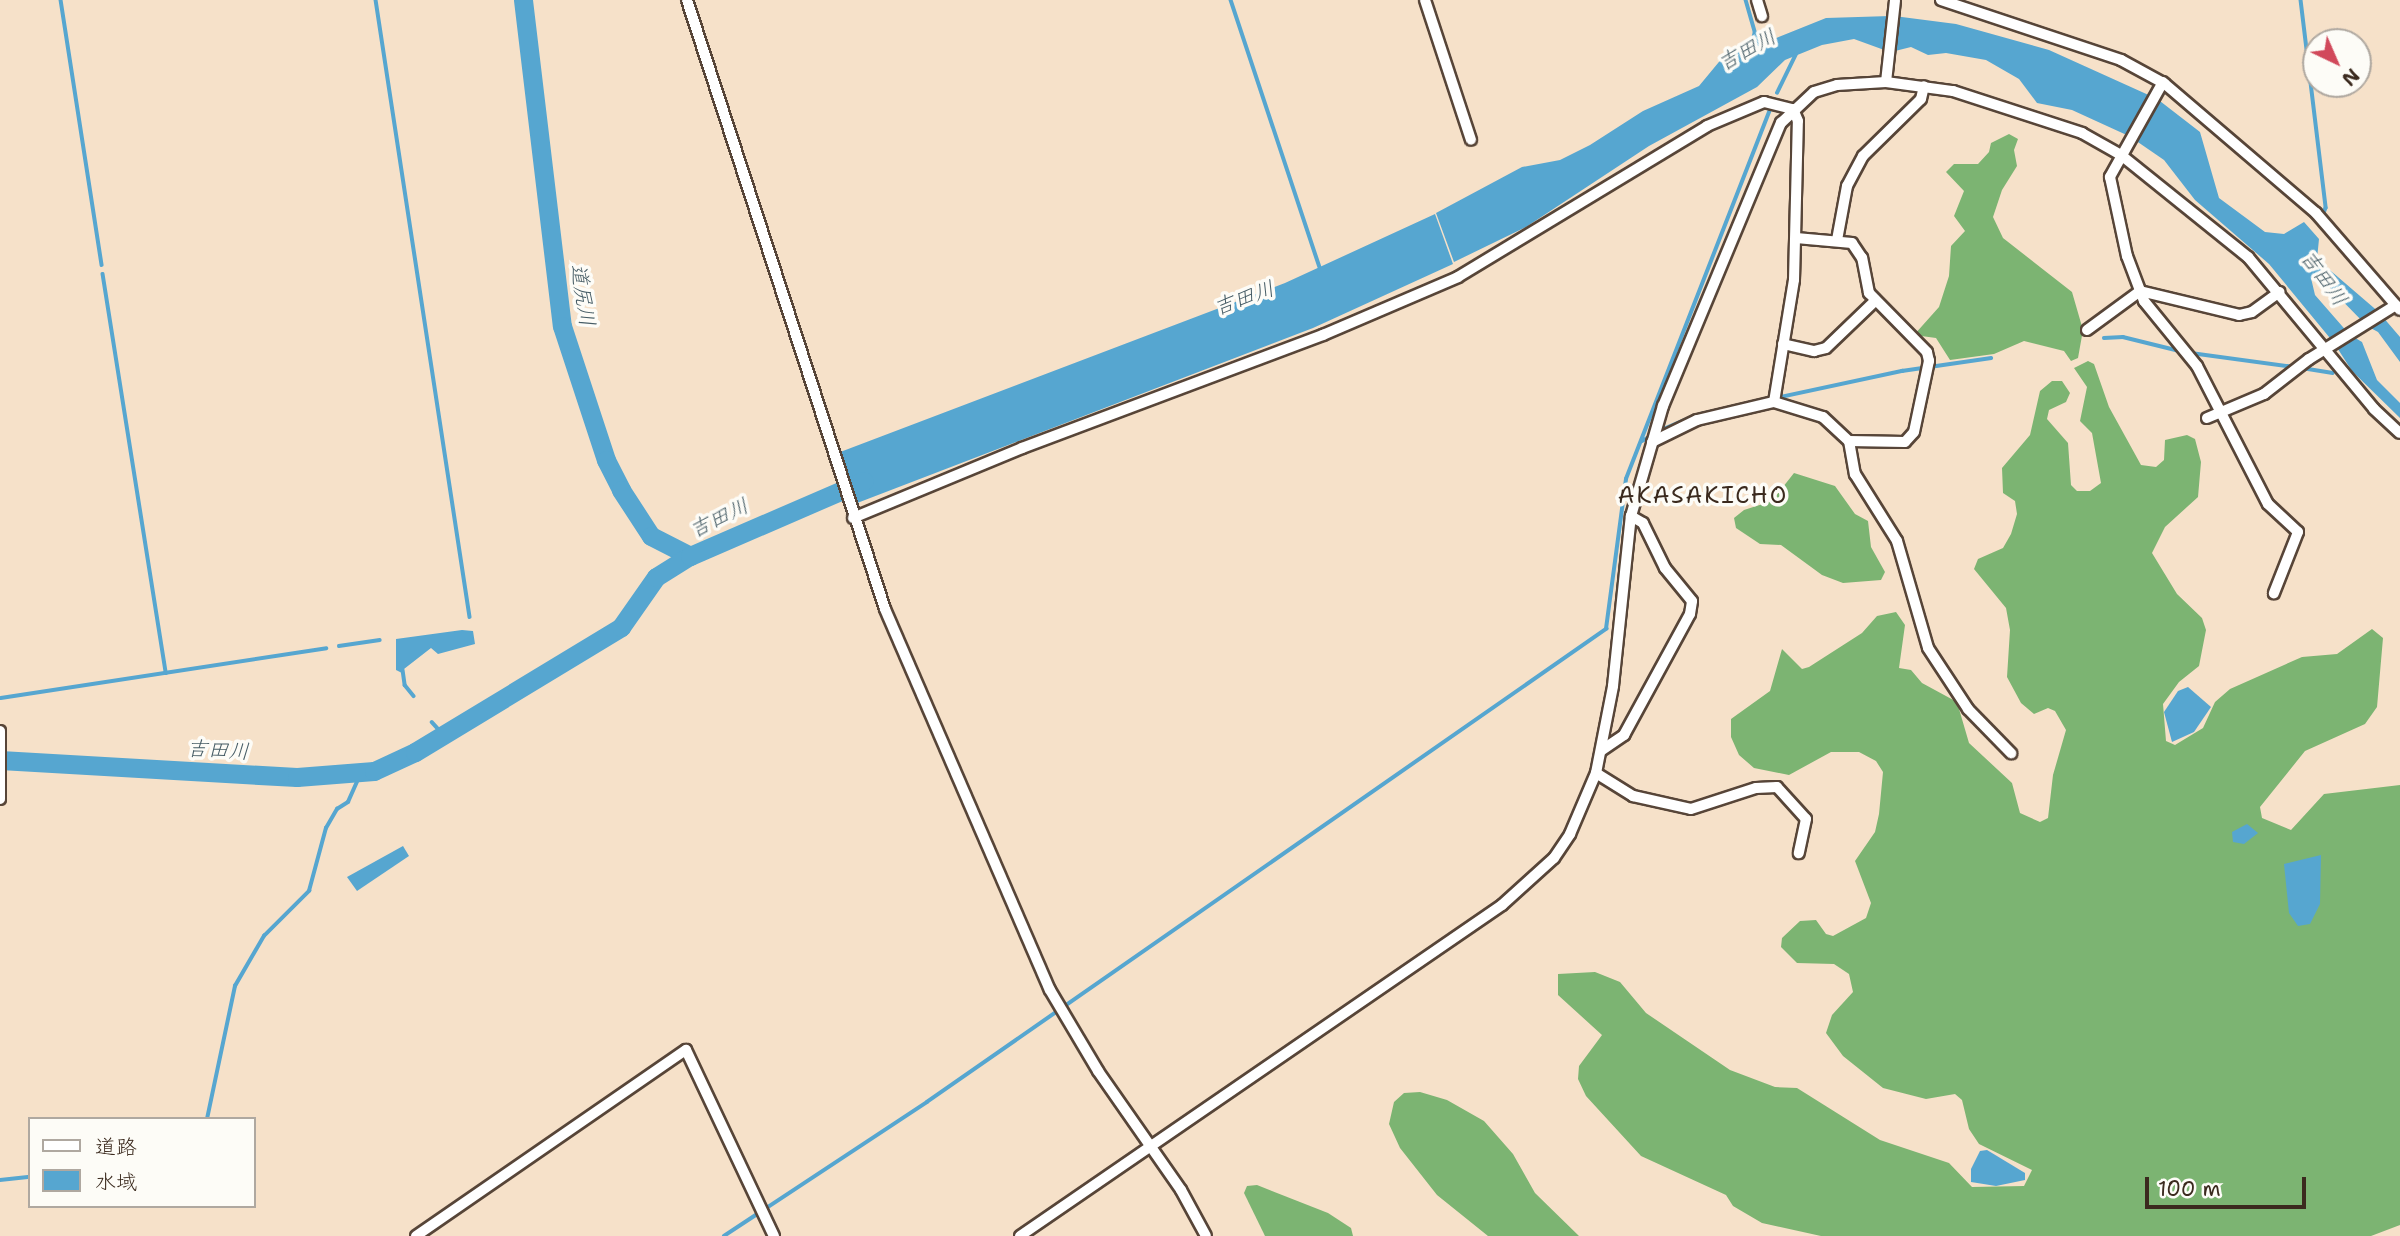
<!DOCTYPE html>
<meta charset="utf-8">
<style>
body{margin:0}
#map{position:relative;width:2400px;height:1236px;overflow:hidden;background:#f6e1c9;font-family:"Shantell Sans","Klee One",sans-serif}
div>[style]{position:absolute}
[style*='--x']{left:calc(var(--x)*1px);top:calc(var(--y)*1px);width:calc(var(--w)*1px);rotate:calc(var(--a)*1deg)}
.forest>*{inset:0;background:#7cb472}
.water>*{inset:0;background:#56a6d0}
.stream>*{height:3.5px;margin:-1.75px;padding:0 1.75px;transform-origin:1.75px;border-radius:1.75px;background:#56a6d0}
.river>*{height:19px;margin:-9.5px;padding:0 9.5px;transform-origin:9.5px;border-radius:9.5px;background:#56a6d0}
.roads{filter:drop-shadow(2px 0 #574538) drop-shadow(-2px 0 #574538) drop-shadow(0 2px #574538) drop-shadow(0 -2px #574538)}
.minor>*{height:10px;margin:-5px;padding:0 5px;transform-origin:5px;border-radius:5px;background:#fff}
span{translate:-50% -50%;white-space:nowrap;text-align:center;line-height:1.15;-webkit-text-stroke:7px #fdfcf7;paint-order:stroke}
.water-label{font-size:21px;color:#465c65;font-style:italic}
.quarter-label{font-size:23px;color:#3b2a1e;letter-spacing:2px}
.legend{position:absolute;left:28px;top:1117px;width:228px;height:91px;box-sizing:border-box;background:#fdfcf7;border:2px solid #afa8a0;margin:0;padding:9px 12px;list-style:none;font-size:21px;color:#3b2a1e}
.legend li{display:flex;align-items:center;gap:14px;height:35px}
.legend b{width:35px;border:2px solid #afa8a0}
.north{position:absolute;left:2302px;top:28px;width:70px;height:70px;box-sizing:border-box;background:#fdfcf7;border:2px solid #afa8a0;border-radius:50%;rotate:136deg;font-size:19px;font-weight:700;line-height:28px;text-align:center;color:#3b2a1e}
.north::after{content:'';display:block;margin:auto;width:24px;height:32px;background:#d1495b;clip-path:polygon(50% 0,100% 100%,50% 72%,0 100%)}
.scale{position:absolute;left:2145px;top:1177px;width:161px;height:32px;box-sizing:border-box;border:4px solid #3b2a1e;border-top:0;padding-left:9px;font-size:21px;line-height:24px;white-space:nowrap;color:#3b2a1e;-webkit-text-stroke:5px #fdfcf7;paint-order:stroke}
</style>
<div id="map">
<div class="forest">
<i style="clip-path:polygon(2009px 134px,2018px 139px,2014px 150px,2017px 166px,2002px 190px,1993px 217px,2003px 238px,2072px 292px,2083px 330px,2078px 358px,2071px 361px,2064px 351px,2024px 341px,1994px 354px,1950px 360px,1936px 338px,1914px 335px,1939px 307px,1949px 276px,1951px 246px,1965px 231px,1954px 216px,1964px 191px,1946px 172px,1954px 164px,1978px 164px,1989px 152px,1991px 143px)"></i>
<i style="clip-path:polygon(2088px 361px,2094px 364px,2109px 407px,2141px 465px,2156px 467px,2164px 460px,2165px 440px,2187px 435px,2195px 439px,2201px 462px,2198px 497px,2165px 527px,2152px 553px,2177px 594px,2202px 618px,2206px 630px,2199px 666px,2179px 682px,2163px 704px,2166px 741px,2175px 745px,2203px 728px,2215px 702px,2230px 689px,2302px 657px,2337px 654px,2372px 629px,2383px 638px,2377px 707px,2365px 724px,2305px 751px,2260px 807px,2262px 818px,2291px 830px,2324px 794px,2400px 785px,2400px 1225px,2371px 1236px,1821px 1236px,1762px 1223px,1733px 1206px,1726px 1195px,1641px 1156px,1586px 1096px,1578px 1079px,1579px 1066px,1602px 1035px,1558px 995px,1558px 974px,1595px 972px,1620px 982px,1646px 1013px,1730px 1070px,1775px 1087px,1797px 1088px,1880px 1140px,1949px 1163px,1972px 1187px,2024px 1186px,2032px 1170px,1979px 1144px,1969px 1129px,1962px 1100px,1955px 1094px,1926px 1099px,1883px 1088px,1843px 1056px,1826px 1033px,1832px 1015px,1853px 992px,1849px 974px,1834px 964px,1797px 963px,1781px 947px,1782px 938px,1800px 921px,1816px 920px,1826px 934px,1833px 936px,1866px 918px,1871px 903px,1855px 861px,1875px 832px,1879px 814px,1883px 772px,1876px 761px,1859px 752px,1831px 752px,1789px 775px,1754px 768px,1739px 755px,1731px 737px,1731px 719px,1770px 691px,1782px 649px,1802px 669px,1809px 667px,1862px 633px,1877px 616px,1896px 612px,1905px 625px,1899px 668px,1911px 670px,1922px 683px,1957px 702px,1969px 743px,2012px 783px,2020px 813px,2040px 822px,2048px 818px,2053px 775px,2066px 730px,2055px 711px,2048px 708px,2034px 714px,2021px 703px,2007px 677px,2010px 630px,2006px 608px,1974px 569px,1978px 559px,2003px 548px,2011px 534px,2017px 514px,2015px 501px,2003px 493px,2002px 468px,2030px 435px,2040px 391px,2052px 381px,2062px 381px,2070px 393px,2066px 402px,2049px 410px,2047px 419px,2068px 443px,2071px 485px,2077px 491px,2090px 491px,2101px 483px,2092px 433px,2080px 421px,2087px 387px,2074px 368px)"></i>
<i style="clip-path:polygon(1794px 473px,1835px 486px,1855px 514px,1868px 521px,1871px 547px,1885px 572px,1881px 580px,1843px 583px,1822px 575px,1781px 545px,1760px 544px,1736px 528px,1734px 518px,1744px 510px,1772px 501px)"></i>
<i style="clip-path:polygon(1420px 1092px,1447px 1100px,1484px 1121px,1513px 1154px,1535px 1193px,1579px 1236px,1488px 1236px,1437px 1195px,1400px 1148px,1389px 1124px,1394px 1102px,1404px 1093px)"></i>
<i style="clip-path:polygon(1257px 1185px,1328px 1213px,1351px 1228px,1353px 1236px,1265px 1236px,1244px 1193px,1247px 1186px)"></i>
</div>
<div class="water">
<i style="clip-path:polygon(1890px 16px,1887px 51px,1854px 39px,1822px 45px,1785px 60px,1757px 87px,1649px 146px,1526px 227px,1454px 262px,1436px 213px,1522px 167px,1560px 160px,1590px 145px,1643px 111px,1699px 86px,1728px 51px,1750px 43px,1753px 31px,1771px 40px,1826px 18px)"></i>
<i style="clip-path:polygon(1894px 16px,1956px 24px,2049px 50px,2153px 97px,2131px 137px,2072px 110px,2037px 103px,2019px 79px,1986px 60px,1946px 53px,1928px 55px,1911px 47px,1891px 52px)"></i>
<i style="clip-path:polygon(2156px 98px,2200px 132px,2219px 198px,2265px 232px,2284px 234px,2304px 222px,2319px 239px,2317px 259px,2381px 314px,2365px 324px,2324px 282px,2311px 278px,2315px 295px,2349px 334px,2334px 343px,2269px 264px,2195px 200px,2164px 160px,2132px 138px)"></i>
<i style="clip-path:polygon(1435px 214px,1453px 264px,1313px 328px,852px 505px,835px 454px,1285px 283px)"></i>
<i style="clip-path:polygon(2382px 316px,2400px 337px,2400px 362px,2378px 332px,2367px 326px)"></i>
<i style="clip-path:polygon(2352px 336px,2362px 342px,2377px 380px,2400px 403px,2400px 418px,2352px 371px,2336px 346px)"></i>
<i style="clip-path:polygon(462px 630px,473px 631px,475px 644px,438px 654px,431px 648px,404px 669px,404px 674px,396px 670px,396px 639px)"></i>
<i style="clip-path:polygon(2188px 687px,2211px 707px,2194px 732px,2172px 742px,2164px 712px,2178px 691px)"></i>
<i style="clip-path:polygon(2247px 824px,2258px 833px,2244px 844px,2233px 842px,2232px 832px)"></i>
<i style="clip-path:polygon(403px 846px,409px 856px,357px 891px,347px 877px)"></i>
<i style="clip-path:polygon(2321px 855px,2320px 904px,2310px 924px,2298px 926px,2289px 913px,2284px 864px)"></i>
<i style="clip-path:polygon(1987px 1150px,2025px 1173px,2025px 1180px,1996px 1186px,1971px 1182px,1971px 1169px,1980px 1151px)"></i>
</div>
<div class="stream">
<i style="--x:61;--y:0;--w:268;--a:81.2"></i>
<i style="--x:376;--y:0;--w:624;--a:81.34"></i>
<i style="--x:1231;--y:0;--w:281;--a:71.6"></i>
<i style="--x:1746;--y:0;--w:33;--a:74"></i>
<i style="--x:2301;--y:0;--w:209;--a:83.1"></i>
<i style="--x:2326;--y:208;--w:9;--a:111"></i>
<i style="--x:1777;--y:93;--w:43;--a:-64"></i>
<i style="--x:103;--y:274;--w:404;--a:81"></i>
<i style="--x:2104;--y:338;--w:19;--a:-3"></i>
<i style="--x:2123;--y:337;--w:59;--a:13.8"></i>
<i style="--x:2191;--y:353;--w:105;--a:7.7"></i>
<i style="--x:2302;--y:368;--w:31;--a:9"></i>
<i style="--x:1701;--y:414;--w:206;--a:-12.1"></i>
<i style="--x:1902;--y:371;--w:90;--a:-8.3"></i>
<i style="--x:1659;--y:431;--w:38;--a:-23"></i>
<i style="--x:1642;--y:441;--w:13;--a:-29"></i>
<i style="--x:339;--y:646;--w:41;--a:-8.3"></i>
<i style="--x:403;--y:670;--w:15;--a:82"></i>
<i style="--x:405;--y:685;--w:14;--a:51"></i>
<i style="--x:1;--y:698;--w:329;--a:-8.7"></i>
<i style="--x:432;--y:722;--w:15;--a:48"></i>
<i style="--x:207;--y:1119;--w:136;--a:-78.1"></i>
<i style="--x:235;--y:986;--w:58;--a:-59.9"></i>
<i style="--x:264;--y:936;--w:64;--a:-45"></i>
<i style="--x:309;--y:891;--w:65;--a:-74.9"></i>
<i style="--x:326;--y:828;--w:22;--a:-60"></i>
<i style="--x:337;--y:809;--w:13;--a:-32"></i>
<i style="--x:348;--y:802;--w:30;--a:-66"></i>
<i style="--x:0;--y:1180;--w:30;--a:-6"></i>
<i style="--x:724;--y:1236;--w:243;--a:-33.4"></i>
<i style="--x:927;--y:1102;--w:828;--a:-34.86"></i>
<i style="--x:1606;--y:629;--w:151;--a:-82.4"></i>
<i style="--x:1626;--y:479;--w:397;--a:-68.7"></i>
</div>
<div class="river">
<i style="--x:523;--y:0;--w:328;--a:83.2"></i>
<i style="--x:562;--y:326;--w:141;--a:71.8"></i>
<i style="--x:606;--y:460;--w:34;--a:63"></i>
<i style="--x:621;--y:490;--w:55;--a:56.9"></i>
<i style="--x:651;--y:536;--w:44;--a:27.1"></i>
<i style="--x:0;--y:760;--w:297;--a:3.3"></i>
<i style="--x:297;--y:777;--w:77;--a:-4.5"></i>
<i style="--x:374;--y:771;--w:45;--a:-24.9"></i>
<i style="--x:415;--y:752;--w:241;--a:-31.2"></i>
<i style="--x:621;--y:627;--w:61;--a:-55"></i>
<i style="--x:656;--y:577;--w:40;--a:-32"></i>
<i style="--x:690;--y:556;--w:189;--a:-23.4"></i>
</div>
<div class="roads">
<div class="minor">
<i style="--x:687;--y:0;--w:640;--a:71.99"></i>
<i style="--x:885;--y:609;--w:415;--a:66.6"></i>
<i style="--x:1050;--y:990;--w:94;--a:59.3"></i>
<i style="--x:1098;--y:1071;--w:145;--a:55.1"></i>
<i style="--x:1181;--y:1190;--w:52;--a:61.5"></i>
<i style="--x:1425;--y:0;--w:147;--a:71.8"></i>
<i style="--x:1757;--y:0;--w:17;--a:73"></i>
<i style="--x:1941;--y:0;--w:190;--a:18.4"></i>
<i style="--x:2121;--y:60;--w:50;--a:28.6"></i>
<i style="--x:2165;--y:84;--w:199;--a:40.5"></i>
<i style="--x:2316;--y:213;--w:128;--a:49.1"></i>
<i style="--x:1886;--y:82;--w:82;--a:-83.7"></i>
<i style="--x:2163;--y:82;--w:109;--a:119.2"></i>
<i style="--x:2110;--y:177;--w:81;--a:77.9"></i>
<i style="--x:2127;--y:256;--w:48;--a:69.3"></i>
<i style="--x:2144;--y:301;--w:84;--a:50.8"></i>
<i style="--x:2197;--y:366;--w:155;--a:62.8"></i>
<i style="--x:2268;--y:504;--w:41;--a:43"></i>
<i style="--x:2298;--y:532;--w:66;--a:111.5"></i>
<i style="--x:1837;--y:240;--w:55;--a:-79.5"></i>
<i style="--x:1847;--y:186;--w:34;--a:-62"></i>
<i style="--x:1863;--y:156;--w:81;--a:-44.5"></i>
<i style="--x:1921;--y:99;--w:13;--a:-77"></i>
<i style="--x:2087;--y:330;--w:66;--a:-36.3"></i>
<i style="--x:2140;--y:291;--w:102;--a:13.6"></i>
<i style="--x:2239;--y:315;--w:13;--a:-13"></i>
<i style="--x:2252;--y:312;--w:34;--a:-36"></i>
<i style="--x:1783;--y:344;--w:32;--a:13"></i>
<i style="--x:1814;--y:351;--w:12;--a:-14"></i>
<i style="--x:1826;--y:348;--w:68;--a:-43.8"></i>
<i style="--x:1774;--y:402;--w:51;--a:17"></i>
<i style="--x:1823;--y:417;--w:35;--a:43"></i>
<i style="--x:1849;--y:441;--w:56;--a:1"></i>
<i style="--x:1905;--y:442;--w:13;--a:-48"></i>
<i style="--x:1914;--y:432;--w:73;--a:-78.1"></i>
<i style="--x:1929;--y:361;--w:9;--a:-103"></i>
<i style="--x:1927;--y:352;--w:83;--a:-134.5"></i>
<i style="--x:1869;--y:293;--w:36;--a:-101"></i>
<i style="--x:1862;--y:258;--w:18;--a:-124"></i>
<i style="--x:1852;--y:243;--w:56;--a:-174.9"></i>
<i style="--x:2207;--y:418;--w:62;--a:-22.8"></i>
<i style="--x:2264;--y:394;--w:57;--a:-37.9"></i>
<i style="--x:2309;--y:359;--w:102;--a:-31.8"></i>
<i style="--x:1849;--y:441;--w:34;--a:80"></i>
<i style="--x:1855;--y:474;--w:79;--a:57.9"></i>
<i style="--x:1897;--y:541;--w:111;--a:73.8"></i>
<i style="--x:1928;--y:648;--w:73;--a:56.7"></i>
<i style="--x:1968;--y:709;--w:62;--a:45.7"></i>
<i style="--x:1652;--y:442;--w:50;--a:-26.1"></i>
<i style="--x:1697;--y:420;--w:79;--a:-13.2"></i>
<i style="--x:1774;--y:402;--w:124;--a:-80.7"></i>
<i style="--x:1794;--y:280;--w:159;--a:-88.6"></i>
<i style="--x:1798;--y:121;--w:13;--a:-113"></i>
<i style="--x:853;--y:518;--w:183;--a:-22.5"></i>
<i style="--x:1022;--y:448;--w:322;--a:-20.6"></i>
<i style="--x:1323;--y:335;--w:147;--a:-23.2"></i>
<i style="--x:1458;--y:277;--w:291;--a:-31.2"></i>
<i style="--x:1707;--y:126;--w:62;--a:-22.8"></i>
<i style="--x:1764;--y:102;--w:30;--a:14"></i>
<i style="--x:0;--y:731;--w:68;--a:90"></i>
<i style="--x:1602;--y:750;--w:27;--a:-34"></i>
<i style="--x:1624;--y:735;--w:138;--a:-61.4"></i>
<i style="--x:1690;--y:614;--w:13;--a:-81"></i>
<i style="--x:1692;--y:601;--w:43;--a:-129.3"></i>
<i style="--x:1665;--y:568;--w:50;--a:-116.1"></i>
<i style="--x:1643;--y:523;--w:14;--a:-150"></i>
<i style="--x:1596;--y:773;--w:44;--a:31.9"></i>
<i style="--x:1633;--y:796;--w:59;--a:12.6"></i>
<i style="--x:1691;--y:809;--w:68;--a:-17.9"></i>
<i style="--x:1756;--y:788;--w:21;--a:-3"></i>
<i style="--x:1777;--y:787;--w:43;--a:47.8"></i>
<i style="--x:1806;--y:819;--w:35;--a:102"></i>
<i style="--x:416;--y:1236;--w:328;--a:-34.6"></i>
<i style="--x:686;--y:1050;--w:206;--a:64.7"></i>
<i style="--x:1020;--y:1236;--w:585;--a:-34.48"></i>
<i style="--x:1502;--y:905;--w:70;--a:-42.1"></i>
<i style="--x:1554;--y:858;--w:29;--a:-56"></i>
<i style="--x:1570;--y:834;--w:66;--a:-66.9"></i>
<i style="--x:1596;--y:773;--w:89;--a:-78.9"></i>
<i style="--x:1613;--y:686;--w:171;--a:-84"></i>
<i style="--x:1631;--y:516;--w:115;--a:-73.8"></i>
<i style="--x:1663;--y:406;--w:307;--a:-67.4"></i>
<i style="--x:1781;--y:123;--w:45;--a:-43.2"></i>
<i style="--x:1814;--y:92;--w:24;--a:-17"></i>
<i style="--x:1837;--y:85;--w:49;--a:-3.5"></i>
<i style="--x:1886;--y:82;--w:68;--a:7.7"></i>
<i style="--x:1953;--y:91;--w:136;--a:18"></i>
<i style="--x:2082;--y:133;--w:45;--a:29.4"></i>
<i style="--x:2121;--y:155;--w:163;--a:38.8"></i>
<i style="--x:2248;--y:257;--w:197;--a:50.3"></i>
<i style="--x:2374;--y:409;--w:35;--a:43"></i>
</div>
</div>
<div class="water-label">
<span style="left:1747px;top:50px;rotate:-29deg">吉田川</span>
<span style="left:2324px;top:278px;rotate:54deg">吉田川</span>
<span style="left:583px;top:295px;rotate:81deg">道尻川</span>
<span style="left:1244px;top:298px;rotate:-20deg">吉田川</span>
<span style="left:719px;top:518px;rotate:-26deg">吉田川</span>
<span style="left:218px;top:750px;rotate:3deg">吉田川</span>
</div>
<div class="quarter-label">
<span style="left:1703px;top:495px">AKASAKICHO</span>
</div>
<ul class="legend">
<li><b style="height:9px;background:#fff"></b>道路</li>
<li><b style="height:19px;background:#56a6d0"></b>水域</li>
</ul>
<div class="north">N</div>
<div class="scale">100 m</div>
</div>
